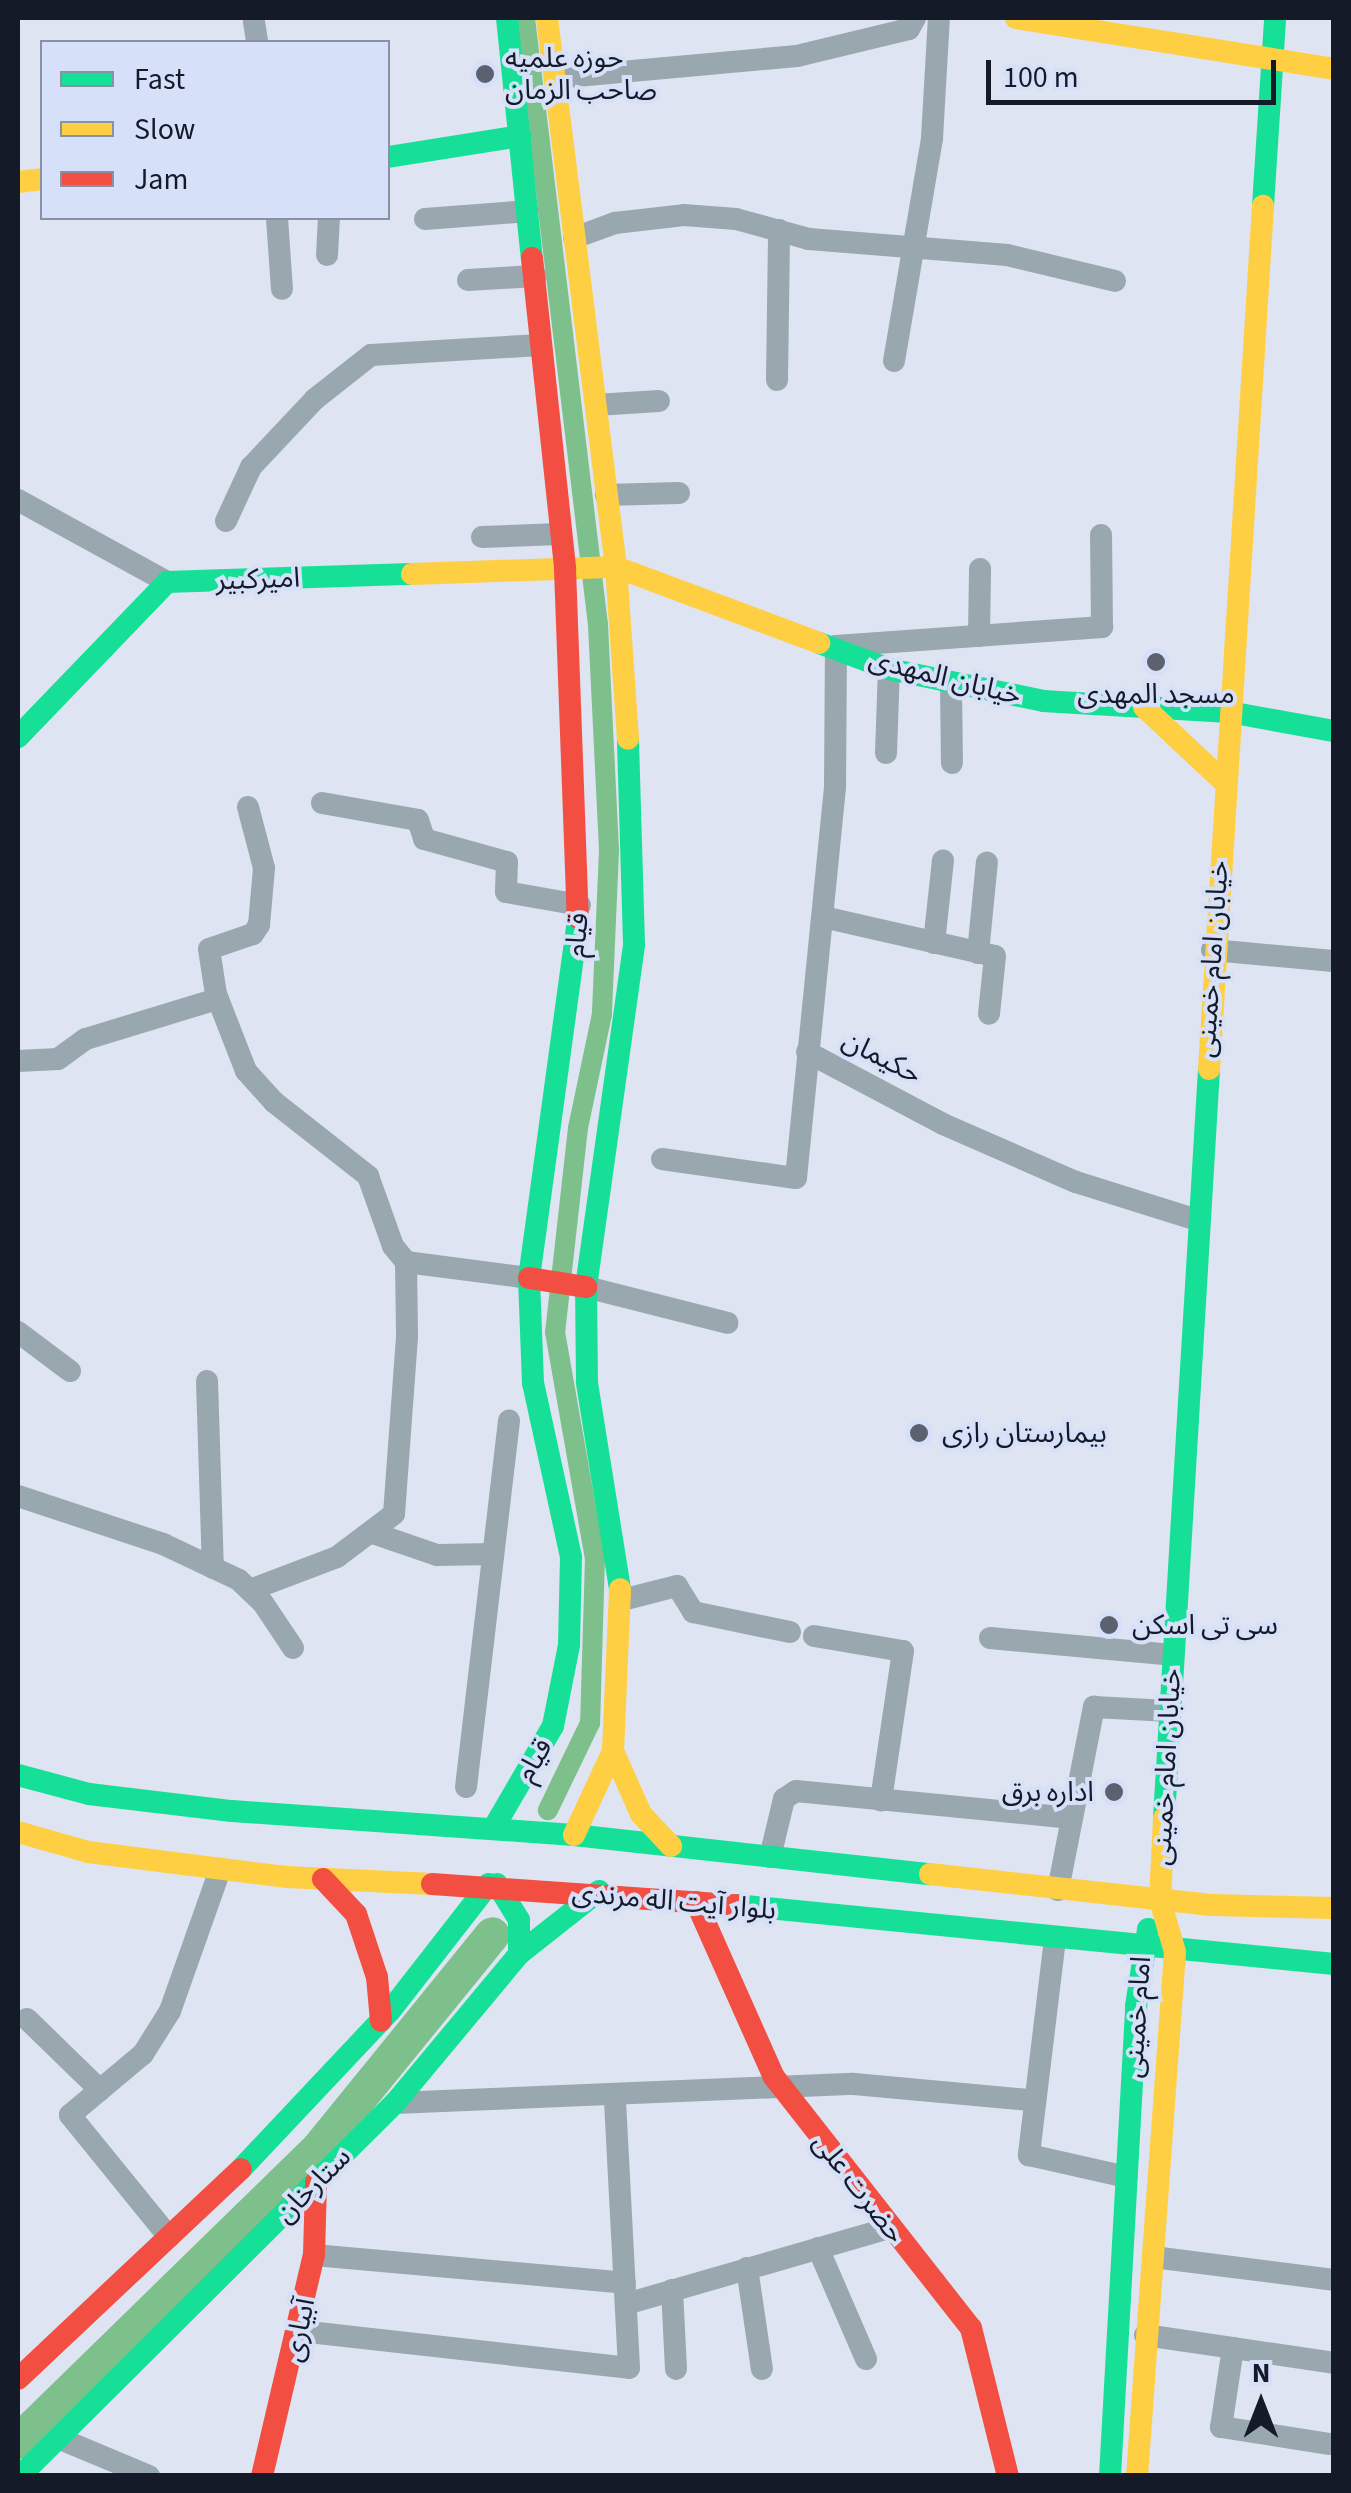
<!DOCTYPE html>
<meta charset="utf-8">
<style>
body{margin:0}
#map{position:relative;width:1351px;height:2493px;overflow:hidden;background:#dee4f1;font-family:"Source Sans 3","Noto Sans Arabic",sans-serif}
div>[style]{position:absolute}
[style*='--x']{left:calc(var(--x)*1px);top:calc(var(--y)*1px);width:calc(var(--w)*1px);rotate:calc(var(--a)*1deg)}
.canal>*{height:20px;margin:-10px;padding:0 10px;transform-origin:10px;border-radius:10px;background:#7ec08b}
.river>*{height:35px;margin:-17.5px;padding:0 17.5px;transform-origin:17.5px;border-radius:17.5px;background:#7ec08b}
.street>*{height:22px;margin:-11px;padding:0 11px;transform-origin:11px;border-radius:11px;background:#98a8ae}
.fast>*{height:22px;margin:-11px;padding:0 11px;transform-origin:11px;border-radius:11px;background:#16e098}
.slow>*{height:22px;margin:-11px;padding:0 11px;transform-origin:11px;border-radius:11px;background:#ffcf43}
.jam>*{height:22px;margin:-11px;padding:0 11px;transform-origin:11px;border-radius:11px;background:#f24e42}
.dots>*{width:28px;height:28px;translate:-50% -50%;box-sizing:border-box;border:5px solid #d6e1f9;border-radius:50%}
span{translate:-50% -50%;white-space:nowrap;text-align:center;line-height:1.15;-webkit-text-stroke:8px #d6e1f9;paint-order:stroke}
.poi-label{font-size:28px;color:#141a28}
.left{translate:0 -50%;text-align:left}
.right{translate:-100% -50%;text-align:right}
.street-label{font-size:28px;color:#141a28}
.frame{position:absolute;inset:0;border:20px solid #141a28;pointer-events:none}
.legend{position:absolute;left:40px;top:40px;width:350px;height:180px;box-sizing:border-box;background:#d6e1f9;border:2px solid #8891a5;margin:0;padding:12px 18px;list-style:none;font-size:30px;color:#141a28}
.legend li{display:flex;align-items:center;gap:20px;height:50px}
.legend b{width:50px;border:2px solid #8891a5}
.north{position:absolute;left:1211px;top:2353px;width:100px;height:100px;-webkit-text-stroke:8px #d6e1f9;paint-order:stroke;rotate:0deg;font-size:28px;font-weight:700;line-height:40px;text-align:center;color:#141a28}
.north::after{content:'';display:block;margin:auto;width:35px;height:45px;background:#141a28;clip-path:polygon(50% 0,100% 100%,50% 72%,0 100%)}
.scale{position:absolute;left:986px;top:60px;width:290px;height:45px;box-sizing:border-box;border:5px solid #141a28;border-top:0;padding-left:12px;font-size:30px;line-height:35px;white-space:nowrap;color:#141a28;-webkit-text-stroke:8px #d6e1f9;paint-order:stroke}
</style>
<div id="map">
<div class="canal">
<i style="--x:525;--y:18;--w:611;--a:83.14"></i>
<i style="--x:598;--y:625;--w:226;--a:87.2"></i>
<i style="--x:609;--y:851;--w:163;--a:92.5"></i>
<i style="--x:602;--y:1014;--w:116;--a:101.9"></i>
<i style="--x:578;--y:1128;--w:205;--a:96.4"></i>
<i style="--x:555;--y:1332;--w:230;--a:80"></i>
<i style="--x:595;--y:1558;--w:165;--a:91.7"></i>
<i style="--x:590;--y:1723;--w:97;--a:115.8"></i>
</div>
<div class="river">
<i style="--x:18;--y:2441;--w:421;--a:-44.3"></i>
<i style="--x:319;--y:2147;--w:274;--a:-50.9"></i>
</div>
<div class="street">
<i style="--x:254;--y:22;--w:20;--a:81"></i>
<i style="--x:555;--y:78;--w:243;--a:-5.2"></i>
<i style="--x:797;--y:56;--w:115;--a:-13.6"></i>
<i style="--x:909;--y:29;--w:13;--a:-61"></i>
<i style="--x:277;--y:218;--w:71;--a:86"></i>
<i style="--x:425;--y:219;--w:103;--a:-4.4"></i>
<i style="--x:574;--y:238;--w:44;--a:-20.1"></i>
<i style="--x:615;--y:223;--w:69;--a:-6.6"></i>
<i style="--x:684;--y:215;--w:52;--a:4.4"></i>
<i style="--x:736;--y:219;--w:76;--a:15.3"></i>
<i style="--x:809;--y:239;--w:199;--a:4.6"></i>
<i style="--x:1007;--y:255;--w:111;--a:13.5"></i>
<i style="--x:327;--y:255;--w:37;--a:-87"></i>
<i style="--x:468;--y:280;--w:68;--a:-3.4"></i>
<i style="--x:894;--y:361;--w:226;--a:-80.3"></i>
<i style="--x:932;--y:138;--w:120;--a:-86.7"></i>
<i style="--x:777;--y:380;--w:150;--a:-89.2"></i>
<i style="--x:596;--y:405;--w:63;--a:-3.6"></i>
<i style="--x:606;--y:495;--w:73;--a:-1.6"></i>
<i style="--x:18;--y:500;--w:170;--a:28.8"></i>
<i style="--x:226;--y:521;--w:60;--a:-65.2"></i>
<i style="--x:251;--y:467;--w:93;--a:-46.7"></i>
<i style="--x:315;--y:399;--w:71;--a:-38.2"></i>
<i style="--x:371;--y:355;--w:170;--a:-3.4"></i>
<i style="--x:482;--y:537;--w:77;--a:-2.2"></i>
<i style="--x:979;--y:636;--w:67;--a:-89.1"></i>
<i style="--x:951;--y:684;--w:79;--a:89.3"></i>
<i style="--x:886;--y:753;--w:84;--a:-88"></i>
<i style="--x:322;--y:803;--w:97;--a:10"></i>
<i style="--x:418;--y:820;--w:20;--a:72"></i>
<i style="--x:424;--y:839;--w:86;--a:15.5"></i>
<i style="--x:507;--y:862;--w:30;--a:92"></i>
<i style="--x:506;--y:892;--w:75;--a:10"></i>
<i style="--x:248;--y:807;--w:63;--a:75.3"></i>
<i style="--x:264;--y:868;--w:57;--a:95"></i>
<i style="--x:259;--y:925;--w:11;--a:124"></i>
<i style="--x:253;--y:934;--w:46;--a:161.2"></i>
<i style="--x:209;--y:949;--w:46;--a:81.2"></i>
<i style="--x:216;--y:994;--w:83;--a:68.7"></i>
<i style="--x:246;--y:1071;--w:42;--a:47.9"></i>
<i style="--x:274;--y:1102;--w:120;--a:38.2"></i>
<i style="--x:368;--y:1176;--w:74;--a:70.3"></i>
<i style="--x:393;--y:1246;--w:21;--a:51"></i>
<i style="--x:406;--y:1262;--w:75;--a:89.2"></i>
<i style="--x:407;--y:1337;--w:177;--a:94.2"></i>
<i style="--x:394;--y:1514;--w:71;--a:143"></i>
<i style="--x:337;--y:1557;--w:93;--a:159.2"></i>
<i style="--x:823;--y:917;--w:176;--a:12.8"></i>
<i style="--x:995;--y:956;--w:58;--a:95.9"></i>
<i style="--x:934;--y:943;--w:83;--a:-83.8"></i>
<i style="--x:1212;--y:950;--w:122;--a:5.2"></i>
<i style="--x:978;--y:953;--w:91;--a:-84.4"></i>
<i style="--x:807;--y:1052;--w:154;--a:27.9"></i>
<i style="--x:943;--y:1124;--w:145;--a:23.6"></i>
<i style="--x:1076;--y:1182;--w:127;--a:17.4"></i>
<i style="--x:18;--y:1061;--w:40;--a:-2.9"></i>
<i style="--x:58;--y:1059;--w:34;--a:-36"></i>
<i style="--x:86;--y:1039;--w:137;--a:-17"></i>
<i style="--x:662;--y:1159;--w:135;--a:8.1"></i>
<i style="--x:796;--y:1178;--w:393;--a:-84.3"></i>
<i style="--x:835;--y:787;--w:141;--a:-89.6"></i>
<i style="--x:836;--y:646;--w:267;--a:-4.1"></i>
<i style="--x:1102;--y:627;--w:92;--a:-90.6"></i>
<i style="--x:406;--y:1262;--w:124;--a:7.4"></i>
<i style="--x:586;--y:1287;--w:146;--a:14.2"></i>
<i style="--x:18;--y:1332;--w:65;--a:36.9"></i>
<i style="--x:207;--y:1381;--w:187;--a:88.2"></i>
<i style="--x:18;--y:1496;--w:153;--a:18.3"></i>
<i style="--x:163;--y:1544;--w:84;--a:25.3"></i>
<i style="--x:239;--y:1580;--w:33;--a:44"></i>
<i style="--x:263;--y:1603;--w:54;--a:56.3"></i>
<i style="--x:373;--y:1533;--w:68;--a:19"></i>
<i style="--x:437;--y:1555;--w:56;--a:-1"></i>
<i style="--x:622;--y:1600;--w:57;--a:-14.3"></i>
<i style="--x:677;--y:1586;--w:31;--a:58"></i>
<i style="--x:693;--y:1612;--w:99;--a:11.7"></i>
<i style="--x:814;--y:1636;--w:90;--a:9.6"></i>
<i style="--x:903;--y:1651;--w:151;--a:98.4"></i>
<i style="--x:990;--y:1638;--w:183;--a:5.3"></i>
<i style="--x:466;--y:1787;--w:369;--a:-83.3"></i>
<i style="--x:770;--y:1857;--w:60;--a:-76.4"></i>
<i style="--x:784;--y:1799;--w:14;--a:-34"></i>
<i style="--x:796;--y:1791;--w:277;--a:5.6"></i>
<i style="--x:1058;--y:1890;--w:187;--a:-78.9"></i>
<i style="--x:1094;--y:1707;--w:75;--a:3.1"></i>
<i style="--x:1055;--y:1939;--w:218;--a:96.9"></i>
<i style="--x:1029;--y:2155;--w:100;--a:12.7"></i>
<i style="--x:27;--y:2019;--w:102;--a:44.2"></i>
<i style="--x:395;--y:2103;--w:459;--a:-2.4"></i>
<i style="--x:854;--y:2084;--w:178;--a:5.2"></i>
<i style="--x:169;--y:2237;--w:157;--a:-129.1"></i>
<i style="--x:70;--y:2115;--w:95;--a:-39.9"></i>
<i style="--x:143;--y:2054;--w:51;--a:-57.9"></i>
<i style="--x:170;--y:2011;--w:150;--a:-70.5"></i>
<i style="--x:818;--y:2248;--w:121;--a:66.6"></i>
<i style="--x:314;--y:2255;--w:312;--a:5.1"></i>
<i style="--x:1153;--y:2257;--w:182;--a:7.2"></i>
<i style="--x:747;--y:2268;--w:102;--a:81.6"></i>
<i style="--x:672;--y:2290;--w:79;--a:87.1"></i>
<i style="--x:626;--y:2304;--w:274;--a:-16.1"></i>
<i style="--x:300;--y:2331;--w:331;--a:6.4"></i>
<i style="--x:629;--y:2368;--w:270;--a:-93"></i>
<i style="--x:1145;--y:2335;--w:191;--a:8.4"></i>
<i style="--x:1233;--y:2348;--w:80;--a:98.6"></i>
<i style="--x:1221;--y:2427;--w:109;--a:8.9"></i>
<i style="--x:58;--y:2438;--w:99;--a:22.7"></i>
</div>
<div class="fast">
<i style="--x:507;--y:18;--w:241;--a:84.1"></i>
<i style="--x:388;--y:157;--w:134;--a:-9"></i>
<i style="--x:1263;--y:206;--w:188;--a:-86.3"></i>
<i style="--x:819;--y:643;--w:75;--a:20.4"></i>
<i style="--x:889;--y:669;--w:157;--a:11.7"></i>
<i style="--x:1043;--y:701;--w:186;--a:3.4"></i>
<i style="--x:1229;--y:712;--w:107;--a:10.3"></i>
<i style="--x:18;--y:737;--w:215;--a:-46.1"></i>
<i style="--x:167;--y:582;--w:245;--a:-1.9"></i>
<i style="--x:620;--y:1589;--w:210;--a:-99.1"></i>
<i style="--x:587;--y:1382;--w:95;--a:-90.6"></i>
<i style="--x:586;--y:1287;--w:346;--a:-82"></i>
<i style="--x:634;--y:944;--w:205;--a:-91.7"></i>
<i style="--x:18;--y:1775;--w:73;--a:15"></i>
<i style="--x:89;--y:1794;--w:144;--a:6.8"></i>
<i style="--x:232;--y:1811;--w:343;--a:4"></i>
<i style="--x:574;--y:1835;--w:358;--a:6.3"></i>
<i style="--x:1164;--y:1818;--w:750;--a:-86.56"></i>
<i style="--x:493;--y:1829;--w:119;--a:-59.8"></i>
<i style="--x:553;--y:1726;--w:83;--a:-78.8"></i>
<i style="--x:569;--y:1645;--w:88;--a:-88.7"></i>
<i style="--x:571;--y:1557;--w:178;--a:-102.3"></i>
<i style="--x:533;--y:1383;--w:105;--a:-92.2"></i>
<i style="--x:529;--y:1278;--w:363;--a:-82.2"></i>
<i style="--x:497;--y:1884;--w:42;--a:58.6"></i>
<i style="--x:519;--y:1920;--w:34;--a:90"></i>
<i style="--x:736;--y:1905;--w:601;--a:5.63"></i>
<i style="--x:241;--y:2169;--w:217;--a:-46.7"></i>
<i style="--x:390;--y:2011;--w:161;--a:-52.1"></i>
<i style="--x:20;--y:2476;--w:529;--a:-44.85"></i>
<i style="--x:395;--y:2103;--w:194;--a:-50.2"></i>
<i style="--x:519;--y:1954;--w:102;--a:-38.2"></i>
<i style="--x:1110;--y:2476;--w:471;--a:-86.8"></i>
<i style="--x:1136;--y:2006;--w:78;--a:-81.1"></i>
</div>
<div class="slow">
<i style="--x:547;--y:18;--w:553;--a:82.84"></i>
<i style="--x:616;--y:567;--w:172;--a:86"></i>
<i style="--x:1016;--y:18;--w:322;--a:9.1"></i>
<i style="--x:18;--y:182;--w:24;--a:-7"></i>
<i style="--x:412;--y:574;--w:204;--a:-2"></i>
<i style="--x:616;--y:567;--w:217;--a:20.5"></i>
<i style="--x:1144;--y:707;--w:108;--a:43.1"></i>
<i style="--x:1209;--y:1069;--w:865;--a:-86.42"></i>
<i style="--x:613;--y:1751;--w:69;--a:66"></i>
<i style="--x:641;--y:1814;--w:44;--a:46.8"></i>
<i style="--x:18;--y:1832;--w:73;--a:15.9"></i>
<i style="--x:88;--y:1852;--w:201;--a:7.2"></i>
<i style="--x:287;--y:1877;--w:145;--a:2.8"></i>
<i style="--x:574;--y:1835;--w:93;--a:-65.1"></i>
<i style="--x:613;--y:1751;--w:162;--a:-87.5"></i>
<i style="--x:930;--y:1874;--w:285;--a:6.3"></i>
<i style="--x:1213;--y:1905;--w:121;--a:1.4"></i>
<i style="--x:1137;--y:2476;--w:525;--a:-85.85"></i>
<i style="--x:1175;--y:1952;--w:54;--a:-106.1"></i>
<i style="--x:1160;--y:1900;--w:82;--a:-87.2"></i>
</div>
<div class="jam">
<i style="--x:532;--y:258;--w:313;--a:83.9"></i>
<i style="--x:565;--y:569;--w:349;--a:87.9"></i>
<i style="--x:529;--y:1278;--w:58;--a:9"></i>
<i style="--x:323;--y:1879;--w:48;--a:46.7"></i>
<i style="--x:356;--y:1914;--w:66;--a:71.6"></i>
<i style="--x:377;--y:1977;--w:44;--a:84.8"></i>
<i style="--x:432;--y:1884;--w:305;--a:4"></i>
<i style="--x:696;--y:1902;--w:192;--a:66"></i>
<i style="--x:774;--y:2077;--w:319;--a:51.9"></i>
<i style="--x:971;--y:2328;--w:153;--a:76"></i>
<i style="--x:18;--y:2379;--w:306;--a:-43.3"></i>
<i style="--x:262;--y:2476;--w:227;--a:-76.8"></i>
<i style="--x:314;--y:2255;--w:73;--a:-88.4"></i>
</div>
<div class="dots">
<i style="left:485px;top:74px;background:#5b616e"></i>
<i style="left:1156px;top:662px;background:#5b616e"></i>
<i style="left:919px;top:1433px;background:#5b616e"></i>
<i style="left:1109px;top:1625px;background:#5b616e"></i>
<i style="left:1114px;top:1792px;background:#5b616e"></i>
</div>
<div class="poi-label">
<span class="left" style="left:505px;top:74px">حوزه علمیه<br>صاحب الزمان</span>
<span style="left:1156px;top:694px">مسجد المهدی</span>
<span class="left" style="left:942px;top:1433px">بیمارستان رازی</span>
<span class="left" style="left:1132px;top:1625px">سی تی اسکن</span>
<span class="right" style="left:1094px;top:1792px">اداره برق</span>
</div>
<div class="street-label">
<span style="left:258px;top:579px;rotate:-2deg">امیرکبیر</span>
<span style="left:945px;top:677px;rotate:14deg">خیابان المهدی</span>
<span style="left:577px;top:935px;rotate:-85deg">قیام</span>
<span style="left:1212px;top:959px;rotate:-86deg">خیابان امام خمینی</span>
<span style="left:882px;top:1057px;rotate:27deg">حکیمان</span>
<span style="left:534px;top:1760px;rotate:-60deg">قیام</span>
<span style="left:1166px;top:1767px;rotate:-87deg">خیابان امام خمینی</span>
<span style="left:674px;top:1901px;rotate:5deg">بلوار آیت اله مرندی</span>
<span style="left:1137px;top:2017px;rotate:-86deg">امام خمینی</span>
<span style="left:313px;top:2185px;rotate:-45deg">ستارخان</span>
<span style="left:859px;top:2188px;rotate:52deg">حضرت علی</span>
<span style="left:299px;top:2330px;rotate:-78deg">آبیاری</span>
</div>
<div class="frame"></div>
<ul class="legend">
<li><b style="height:12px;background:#16e098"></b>Fast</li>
<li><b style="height:12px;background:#ffcf43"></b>Slow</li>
<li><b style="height:12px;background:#f24e42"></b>Jam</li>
</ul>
<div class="north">N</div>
<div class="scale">100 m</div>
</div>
